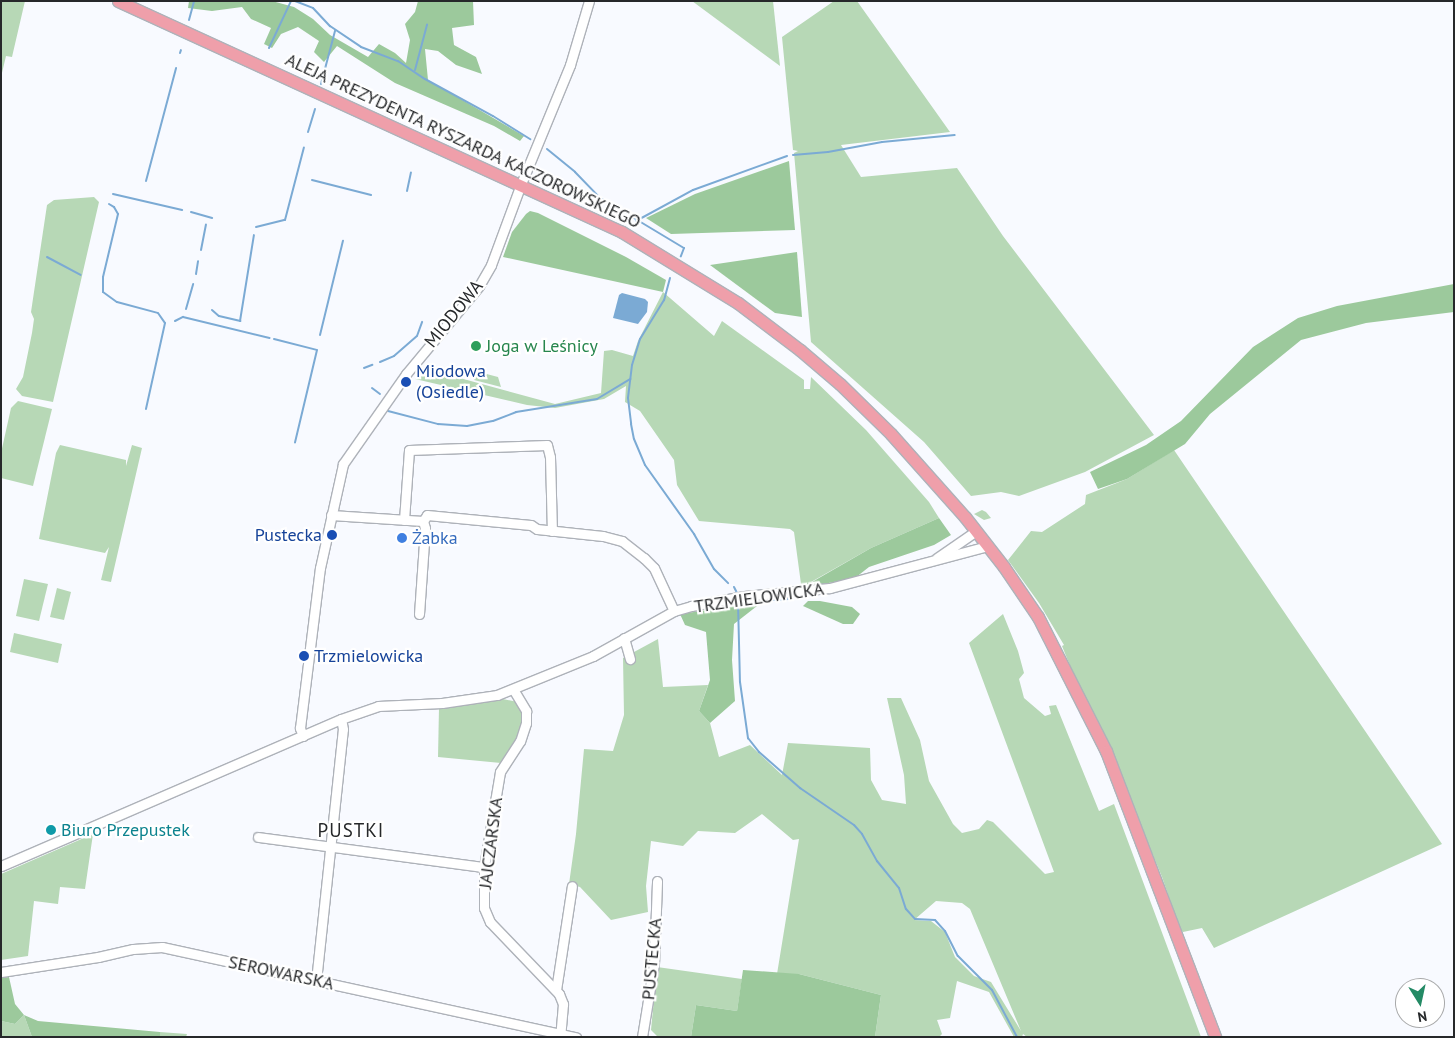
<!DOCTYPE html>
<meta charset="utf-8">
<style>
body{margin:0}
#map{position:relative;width:1455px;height:1038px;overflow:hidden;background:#f8faff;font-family:"PT Sans",sans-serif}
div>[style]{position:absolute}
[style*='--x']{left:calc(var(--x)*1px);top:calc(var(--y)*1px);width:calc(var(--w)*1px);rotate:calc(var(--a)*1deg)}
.green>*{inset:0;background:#b7d8b6}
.forest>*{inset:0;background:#9cc99c}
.water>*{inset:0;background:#7baad4}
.stream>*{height:2px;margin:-1px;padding:0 1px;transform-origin:1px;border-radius:1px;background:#7baad4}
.roads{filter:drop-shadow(1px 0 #aeb2b9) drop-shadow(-1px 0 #aeb2b9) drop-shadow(0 1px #aeb2b9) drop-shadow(0 -1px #aeb2b9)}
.minor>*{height:9px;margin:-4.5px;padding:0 4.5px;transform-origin:4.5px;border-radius:4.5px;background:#fff}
.major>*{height:11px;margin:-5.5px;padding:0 5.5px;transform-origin:5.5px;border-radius:5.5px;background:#ef9faa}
.dots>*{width:14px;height:14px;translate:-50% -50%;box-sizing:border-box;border:2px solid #fff;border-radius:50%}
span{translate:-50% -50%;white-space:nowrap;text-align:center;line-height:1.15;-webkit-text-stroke:4.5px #fff;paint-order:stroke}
.street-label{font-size:18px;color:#26282a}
.leisure-label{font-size:18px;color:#27864d}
.left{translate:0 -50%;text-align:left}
.transit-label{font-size:18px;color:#164399}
.right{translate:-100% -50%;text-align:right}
.shop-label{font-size:18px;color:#366cbe}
.culture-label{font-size:18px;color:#0d838f}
.neighbourhood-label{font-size:19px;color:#26282a;letter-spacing:1px}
.frame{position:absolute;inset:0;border:2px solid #26282a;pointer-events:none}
.north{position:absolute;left:1395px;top:978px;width:50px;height:50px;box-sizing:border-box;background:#fff;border:1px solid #a8a9aa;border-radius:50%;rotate:170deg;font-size:14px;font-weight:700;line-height:20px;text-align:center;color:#26282a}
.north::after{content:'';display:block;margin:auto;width:18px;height:22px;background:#248a65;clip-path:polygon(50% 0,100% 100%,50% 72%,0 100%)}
</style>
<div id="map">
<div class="green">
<i style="clip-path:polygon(1px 1px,25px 1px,12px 57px,6px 56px,1px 77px)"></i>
<i style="clip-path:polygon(692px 1px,773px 1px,780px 66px)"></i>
<i style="clip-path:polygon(834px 1px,857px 1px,950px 132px,841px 145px,861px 177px,957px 168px,1003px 236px,1154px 435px,1085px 472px,1019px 496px,1001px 492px,971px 496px,924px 442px,811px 342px,794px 153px,798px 151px,793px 150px,782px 37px)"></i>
<i style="clip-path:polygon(94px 197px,99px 202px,53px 402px,22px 396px,16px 389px,23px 377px,32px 333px,34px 319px,31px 312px,47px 205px,54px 200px)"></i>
<i style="clip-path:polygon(663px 292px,714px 336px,722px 321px,804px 380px,804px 389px,810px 389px,811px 377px,866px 430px,929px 502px,939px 518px,871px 548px,811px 582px,801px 584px,794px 532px,790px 529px,699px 521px,677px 485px,674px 460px,640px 411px,625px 402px,626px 386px,604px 399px,555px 408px,527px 405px,415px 379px,427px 369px,555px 404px,601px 393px,604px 351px,612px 350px,633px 356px,638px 341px)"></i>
<i style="clip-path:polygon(479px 372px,498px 377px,501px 387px,474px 380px)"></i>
<i style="clip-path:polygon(18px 401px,52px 409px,33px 486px,1px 478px,1px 453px,11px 408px)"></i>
<i style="clip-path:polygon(60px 445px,126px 460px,126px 466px,132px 445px,142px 448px,111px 582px,101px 580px,109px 547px,105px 553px,39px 539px,56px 453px)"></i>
<i style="clip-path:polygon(1174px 450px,1442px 844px,1214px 948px,1202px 928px,1183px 932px,1180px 929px,1162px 877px,1134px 809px,1135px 807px,1134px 807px,1106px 740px,1107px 739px,1073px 673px,1062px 646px,1064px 645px,1039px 603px,1008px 560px,1031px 531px,1042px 532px,1085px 504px,1086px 495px,1127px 479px)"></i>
<i style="clip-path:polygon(982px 510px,986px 512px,991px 518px,984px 520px,974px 514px)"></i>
<i style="clip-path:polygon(24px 579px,48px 584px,39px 621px,16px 616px)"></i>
<i style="clip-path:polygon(57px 588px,71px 592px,64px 620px,50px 617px)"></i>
<i style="clip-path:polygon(evenodd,1003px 614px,1018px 651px,1024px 673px,1019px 679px,1024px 698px,1045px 716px,1051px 714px,1049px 706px,1056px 705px,1099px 811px,1114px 804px,1201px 1037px,1027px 1037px,1023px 1034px,1022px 1037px,1014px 1037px,989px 992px,957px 981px,950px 1018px,937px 1020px,942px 1034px,939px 1037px,875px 1037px,881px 995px,799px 974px,777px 974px,799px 839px,793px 840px,762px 814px,735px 833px,698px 831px,683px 846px,651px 841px,646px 886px,648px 912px,611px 920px,580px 887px,569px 884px,576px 834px,584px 749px,613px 751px,624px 715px,623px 658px,658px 639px,663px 687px,708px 685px,699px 711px,710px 723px,719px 757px,750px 745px,782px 775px,788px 743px,870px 748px,871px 780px,882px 800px,906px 804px,904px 775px,887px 698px,901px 698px,920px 740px,929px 781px,953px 824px,962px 833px,979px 829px,987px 820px,993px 822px,1045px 874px,1054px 872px,969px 643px,1003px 614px,936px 901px,962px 903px,970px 909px,1021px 1031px,991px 982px,974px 976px,955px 957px,945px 932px,931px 921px,914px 920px,936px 901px)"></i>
<i style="clip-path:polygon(14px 633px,62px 644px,58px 663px,10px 652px)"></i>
<i style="clip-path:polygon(498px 698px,518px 702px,523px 717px,520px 733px,501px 763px,438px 757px,439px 708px)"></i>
<i style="clip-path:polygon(93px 834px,85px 889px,60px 887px,58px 904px,34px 901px,28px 956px,1px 960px,1px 874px)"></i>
<i style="clip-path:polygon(657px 967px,742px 979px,737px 1011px,696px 1005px,691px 1037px,658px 1037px,651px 1030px)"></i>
<i style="clip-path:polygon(24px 1015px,32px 1037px,1px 1037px,1px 1021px,15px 1024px)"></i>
<i style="clip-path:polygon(160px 1032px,187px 1034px,186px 1037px,160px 1037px)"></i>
</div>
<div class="forest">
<i style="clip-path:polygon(189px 1px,272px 1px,294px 7px,313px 19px,330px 35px,368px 57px,379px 44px,395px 53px,406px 63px,410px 40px,405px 24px,415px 12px,418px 1px,473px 1px,474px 25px,452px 28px,454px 45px,476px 57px,482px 74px,456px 65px,438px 51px,425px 49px,428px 80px,524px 136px,520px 141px,494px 126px,395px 83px,337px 46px,324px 62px,314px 52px,319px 41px,298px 27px,281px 34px,272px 48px,264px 44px,271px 28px,251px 19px,242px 7px,212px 11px,188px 8px)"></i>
<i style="clip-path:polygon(789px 161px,795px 230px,671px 234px,646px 218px,695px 194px)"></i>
<i style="clip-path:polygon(530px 211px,538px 213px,626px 257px,666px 280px,663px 292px,503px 257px,512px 232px,526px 214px)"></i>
<i style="clip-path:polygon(797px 252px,802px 317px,775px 313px,710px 265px)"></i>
<i style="clip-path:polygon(1454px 284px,1454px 312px,1366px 323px,1301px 340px,1210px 414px,1185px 444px,1127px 479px,1098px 489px,1090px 472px,1146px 445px,1181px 421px,1253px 347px,1298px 318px,1337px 306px)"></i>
<i style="clip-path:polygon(939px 518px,951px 535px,934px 545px,869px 567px,855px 578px,802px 588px,801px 584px,812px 582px,871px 548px)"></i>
<i style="clip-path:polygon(808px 601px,820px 601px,852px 607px,860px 614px,853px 624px,843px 624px,803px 606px)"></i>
<i style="clip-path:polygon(735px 606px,757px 606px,734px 624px,732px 660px,735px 701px,710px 723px,699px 711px,710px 680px,706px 632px,685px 625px,680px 614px)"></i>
<i style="clip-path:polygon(743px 970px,799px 974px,881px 995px,875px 1037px,691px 1037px,696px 1005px,737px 1011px)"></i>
<i style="clip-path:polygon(9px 977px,15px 1004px,24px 1015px,38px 1021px,160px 1032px,160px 1037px,32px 1037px,24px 1015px,15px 1024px,1px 1021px,1px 978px)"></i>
</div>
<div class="water">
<i style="clip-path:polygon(622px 293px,645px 299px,648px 302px,647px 312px,638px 324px,613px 318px,619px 295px)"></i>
</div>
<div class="stream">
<i style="--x:295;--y:1;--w:19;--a:21"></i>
<i style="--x:313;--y:8;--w:25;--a:47"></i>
<i style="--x:330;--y:26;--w:37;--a:34"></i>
<i style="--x:361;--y:47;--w:40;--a:21"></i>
<i style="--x:398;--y:61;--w:32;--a:34"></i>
<i style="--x:425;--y:79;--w:77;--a:28.6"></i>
<i style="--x:493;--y:116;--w:44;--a:31.9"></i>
<i style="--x:189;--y:20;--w:20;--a:-75"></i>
<i style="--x:269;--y:48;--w:52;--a:-64.9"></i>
<i style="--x:180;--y:53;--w:3;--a:-72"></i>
<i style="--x:415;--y:70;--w:47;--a:-75.1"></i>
<i style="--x:321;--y:84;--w:55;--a:-75.2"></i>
<i style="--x:308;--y:132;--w:24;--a:-73"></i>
<i style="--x:547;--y:149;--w:36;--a:39"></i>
<i style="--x:575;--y:172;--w:35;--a:46"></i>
<i style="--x:599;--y:197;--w:99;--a:31"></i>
<i style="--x:684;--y:248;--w:9;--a:111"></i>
<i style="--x:793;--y:155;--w:35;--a:-5"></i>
<i style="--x:828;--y:152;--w:55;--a:-10.5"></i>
<i style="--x:882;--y:142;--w:73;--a:-5.5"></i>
<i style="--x:312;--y:180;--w:61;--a:14.3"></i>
<i style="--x:146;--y:181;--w:117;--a:-75.1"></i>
<i style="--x:407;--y:191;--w:19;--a:-78"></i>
<i style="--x:113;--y:194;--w:71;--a:13.1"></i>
<i style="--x:109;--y:204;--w:6;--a:31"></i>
<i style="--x:114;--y:207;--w:8;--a:60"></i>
<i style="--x:118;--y:214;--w:65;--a:103.4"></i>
<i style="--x:103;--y:277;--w:15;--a:90"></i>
<i style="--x:103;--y:292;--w:17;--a:36"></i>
<i style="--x:117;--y:302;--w:42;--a:15"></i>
<i style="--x:158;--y:313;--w:12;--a:55"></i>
<i style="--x:165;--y:323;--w:88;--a:102.5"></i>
<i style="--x:191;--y:212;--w:22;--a:16"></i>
<i style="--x:636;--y:221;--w:65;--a:-28.5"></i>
<i style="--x:693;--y:190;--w:100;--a:-19.9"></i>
<i style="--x:256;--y:227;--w:30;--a:-14"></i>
<i style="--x:285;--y:220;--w:75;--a:-75.4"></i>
<i style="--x:201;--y:250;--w:26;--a:-79"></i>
<i style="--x:47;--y:257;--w:38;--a:28"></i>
<i style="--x:196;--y:274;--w:13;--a:-81"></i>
<i style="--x:670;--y:278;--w:23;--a:105"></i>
<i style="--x:664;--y:300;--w:46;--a:121.6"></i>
<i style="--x:640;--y:339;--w:27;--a:107"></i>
<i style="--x:632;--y:365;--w:33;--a:97"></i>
<i style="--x:628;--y:398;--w:26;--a:83"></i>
<i style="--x:631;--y:424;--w:15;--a:79"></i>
<i style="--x:634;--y:439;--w:28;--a:67"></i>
<i style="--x:645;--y:465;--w:85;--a:54.6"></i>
<i style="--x:694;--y:534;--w:40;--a:60.3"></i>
<i style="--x:714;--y:569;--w:20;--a:45"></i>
<i style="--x:186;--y:309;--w:26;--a:-74"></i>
<i style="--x:212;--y:310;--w:9;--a:41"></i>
<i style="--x:219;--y:316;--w:22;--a:13"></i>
<i style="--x:240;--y:321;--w:87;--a:-80.8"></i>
<i style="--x:175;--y:321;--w:9;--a:-27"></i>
<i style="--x:183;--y:317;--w:89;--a:13.6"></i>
<i style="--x:320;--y:335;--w:97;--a:-76.3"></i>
<i style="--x:274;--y:339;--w:44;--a:14.3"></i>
<i style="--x:317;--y:350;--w:95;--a:103.4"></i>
<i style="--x:380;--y:362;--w:15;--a:-23"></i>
<i style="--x:394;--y:356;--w:30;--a:-41"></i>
<i style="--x:417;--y:336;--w:15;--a:-70"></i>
<i style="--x:364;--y:368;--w:9;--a:-21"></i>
<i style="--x:372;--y:388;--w:10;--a:37"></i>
<i style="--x:388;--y:411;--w:52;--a:14.6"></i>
<i style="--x:438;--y:424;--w:29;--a:4"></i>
<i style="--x:467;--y:426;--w:26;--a:-11"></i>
<i style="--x:493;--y:421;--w:25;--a:-21"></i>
<i style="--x:516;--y:412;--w:82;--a:-9.1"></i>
<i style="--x:597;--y:399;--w:39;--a:-31"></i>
<i style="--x:734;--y:587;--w:7;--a:63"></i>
<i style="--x:789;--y:599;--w:51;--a:176.6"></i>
<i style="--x:738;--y:602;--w:80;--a:88.6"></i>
<i style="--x:740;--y:682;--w:57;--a:81.9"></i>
<i style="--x:748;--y:738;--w:18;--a:52"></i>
<i style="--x:759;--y:752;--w:55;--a:41.3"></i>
<i style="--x:800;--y:788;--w:65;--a:34.4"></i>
<i style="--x:854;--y:825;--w:12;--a:48"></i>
<i style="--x:862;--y:834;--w:31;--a:61"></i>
<i style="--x:877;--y:861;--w:35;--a:51"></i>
<i style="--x:899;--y:888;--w:22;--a:72"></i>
<i style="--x:906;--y:909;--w:13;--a:48"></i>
<i style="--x:915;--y:919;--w:20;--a:3"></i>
<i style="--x:935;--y:920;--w:15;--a:48"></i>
<i style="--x:945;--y:931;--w:28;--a:63"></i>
<i style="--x:958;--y:956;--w:48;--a:45"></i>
<i style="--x:992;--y:990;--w:53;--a:62"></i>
</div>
<div class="roads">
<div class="minor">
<i style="--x:331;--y:515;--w:92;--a:3.7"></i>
<i style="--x:423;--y:521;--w:7;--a:-56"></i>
<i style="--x:427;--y:515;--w:104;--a:5.5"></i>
<i style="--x:531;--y:525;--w:7;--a:34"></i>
<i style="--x:537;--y:529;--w:66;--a:6.1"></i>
<i style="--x:603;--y:536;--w:20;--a:15"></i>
<i style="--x:622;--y:541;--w:28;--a:38"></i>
<i style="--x:644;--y:558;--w:14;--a:45"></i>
<i style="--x:654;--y:568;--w:47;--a:65.1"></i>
<i style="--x:404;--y:520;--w:70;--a:-85.9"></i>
<i style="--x:409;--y:450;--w:138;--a:-2.1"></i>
<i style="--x:547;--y:445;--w:12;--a:76"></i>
<i style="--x:550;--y:457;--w:74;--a:88.5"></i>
<i style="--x:937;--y:558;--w:47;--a:-34.7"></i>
<i style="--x:419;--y:614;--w:86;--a:-86"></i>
<i style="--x:425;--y:528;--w:7;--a:-106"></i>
<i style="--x:624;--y:638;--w:22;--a:74"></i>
<i style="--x:513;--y:689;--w:26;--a:59"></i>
<i style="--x:526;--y:711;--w:12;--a:90"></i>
<i style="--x:526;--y:723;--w:19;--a:108"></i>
<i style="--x:520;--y:741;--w:37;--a:123"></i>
<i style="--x:500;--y:772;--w:96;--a:99.6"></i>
<i style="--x:484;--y:867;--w:41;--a:90"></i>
<i style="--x:484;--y:908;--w:15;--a:67"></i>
<i style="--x:490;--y:922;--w:100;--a:46.2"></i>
<i style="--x:559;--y:994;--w:11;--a:68"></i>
<i style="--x:563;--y:1004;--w:33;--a:95"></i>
<i style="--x:303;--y:736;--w:9;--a:-111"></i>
<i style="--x:300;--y:728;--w:161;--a:-82.9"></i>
<i style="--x:320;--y:568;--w:107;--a:-77.5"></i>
<i style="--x:343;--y:464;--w:110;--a:-55"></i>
<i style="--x:406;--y:374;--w:114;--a:-50.3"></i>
<i style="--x:479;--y:286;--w:24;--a:-60"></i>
<i style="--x:491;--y:265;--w:86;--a:-69.7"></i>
<i style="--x:521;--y:184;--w:129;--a:-67.6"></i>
<i style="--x:570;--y:65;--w:67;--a:-73.5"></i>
<i style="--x:258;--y:837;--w:228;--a:7.6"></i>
<i style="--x:1;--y:866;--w:370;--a:-23.4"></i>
<i style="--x:341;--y:719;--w:39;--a:-19"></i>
<i style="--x:378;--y:706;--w:64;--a:-2.7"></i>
<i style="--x:442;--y:703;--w:56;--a:-8.3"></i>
<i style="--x:497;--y:695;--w:104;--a:-22.1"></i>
<i style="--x:593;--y:656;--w:93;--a:-29.1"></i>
<i style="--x:674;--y:611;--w:18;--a:-16"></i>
<i style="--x:691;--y:606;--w:54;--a:-10.7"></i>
<i style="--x:744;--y:596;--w:86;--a:-5.3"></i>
<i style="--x:830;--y:588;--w:163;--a:-14.9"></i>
<i style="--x:1;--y:972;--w:98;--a:-8.8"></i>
<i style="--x:98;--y:957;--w:36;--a:-13"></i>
<i style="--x:133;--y:949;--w:29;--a:-4"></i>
<i style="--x:162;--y:947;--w:424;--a:12.3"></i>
<i style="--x:316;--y:981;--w:253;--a:-83.9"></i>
<i style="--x:343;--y:729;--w:10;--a:-101"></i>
<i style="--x:556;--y:990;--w:105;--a:-81.3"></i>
<i style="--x:642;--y:1037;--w:74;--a:-80.7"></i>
<i style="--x:654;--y:964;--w:83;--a:-87.9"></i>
</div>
<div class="major">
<i style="--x:118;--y:1;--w:554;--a:24.62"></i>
<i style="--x:622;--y:232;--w:136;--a:31.5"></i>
<i style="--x:738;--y:303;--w:78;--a:37.2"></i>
<i style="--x:800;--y:350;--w:52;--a:40.4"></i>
<i style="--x:840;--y:384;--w:71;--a:44.4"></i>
<i style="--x:891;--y:434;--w:111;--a:48.3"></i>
<i style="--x:965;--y:517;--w:63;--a:52"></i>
<i style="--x:1004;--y:567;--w:60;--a:55.8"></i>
<i style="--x:1038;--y:617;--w:150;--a:63.1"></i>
<i style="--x:1106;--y:751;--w:306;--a:69.1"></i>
</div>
</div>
<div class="dots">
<i style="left:476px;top:346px;background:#2e9e5b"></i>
<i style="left:406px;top:382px;background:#1a4fb4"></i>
<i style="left:332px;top:535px;background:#1a4fb4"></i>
<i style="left:402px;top:538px;background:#3f7fe0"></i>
<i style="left:304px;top:656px;background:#1a4fb4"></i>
<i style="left:51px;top:830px;background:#0f9aa8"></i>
</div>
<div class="street-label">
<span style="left:463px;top:141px;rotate:25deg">ALEJA PREZYDENTA RYSZARDA KACZOROWSKIEGO</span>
<span style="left:454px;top:314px;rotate:-51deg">MIODOWA</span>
<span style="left:759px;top:598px;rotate:-8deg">TRZMIELOWICKA</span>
<span style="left:491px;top:843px;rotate:-83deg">JAJCZARSKA</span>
<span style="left:652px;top:959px;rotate:-85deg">PUSTECKA</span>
<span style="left:281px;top:973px;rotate:12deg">SEROWARSKA</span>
</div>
<div class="leisure-label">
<span class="left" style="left:486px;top:346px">Joga w Leśnicy</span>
</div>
<div class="transit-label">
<span class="left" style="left:416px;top:382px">Miodowa<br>(Osiedle)</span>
<span class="right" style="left:322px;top:535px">Pustecka</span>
<span class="left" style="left:314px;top:656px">Trzmielowicka</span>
</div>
<div class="shop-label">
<span class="left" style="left:412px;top:538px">Żabka</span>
</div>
<div class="culture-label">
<span class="left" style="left:61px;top:830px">Biuro Przepustek</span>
</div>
<div class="neighbourhood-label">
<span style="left:351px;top:831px">PUSTKI</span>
</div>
<div class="frame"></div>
<div class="north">N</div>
</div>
